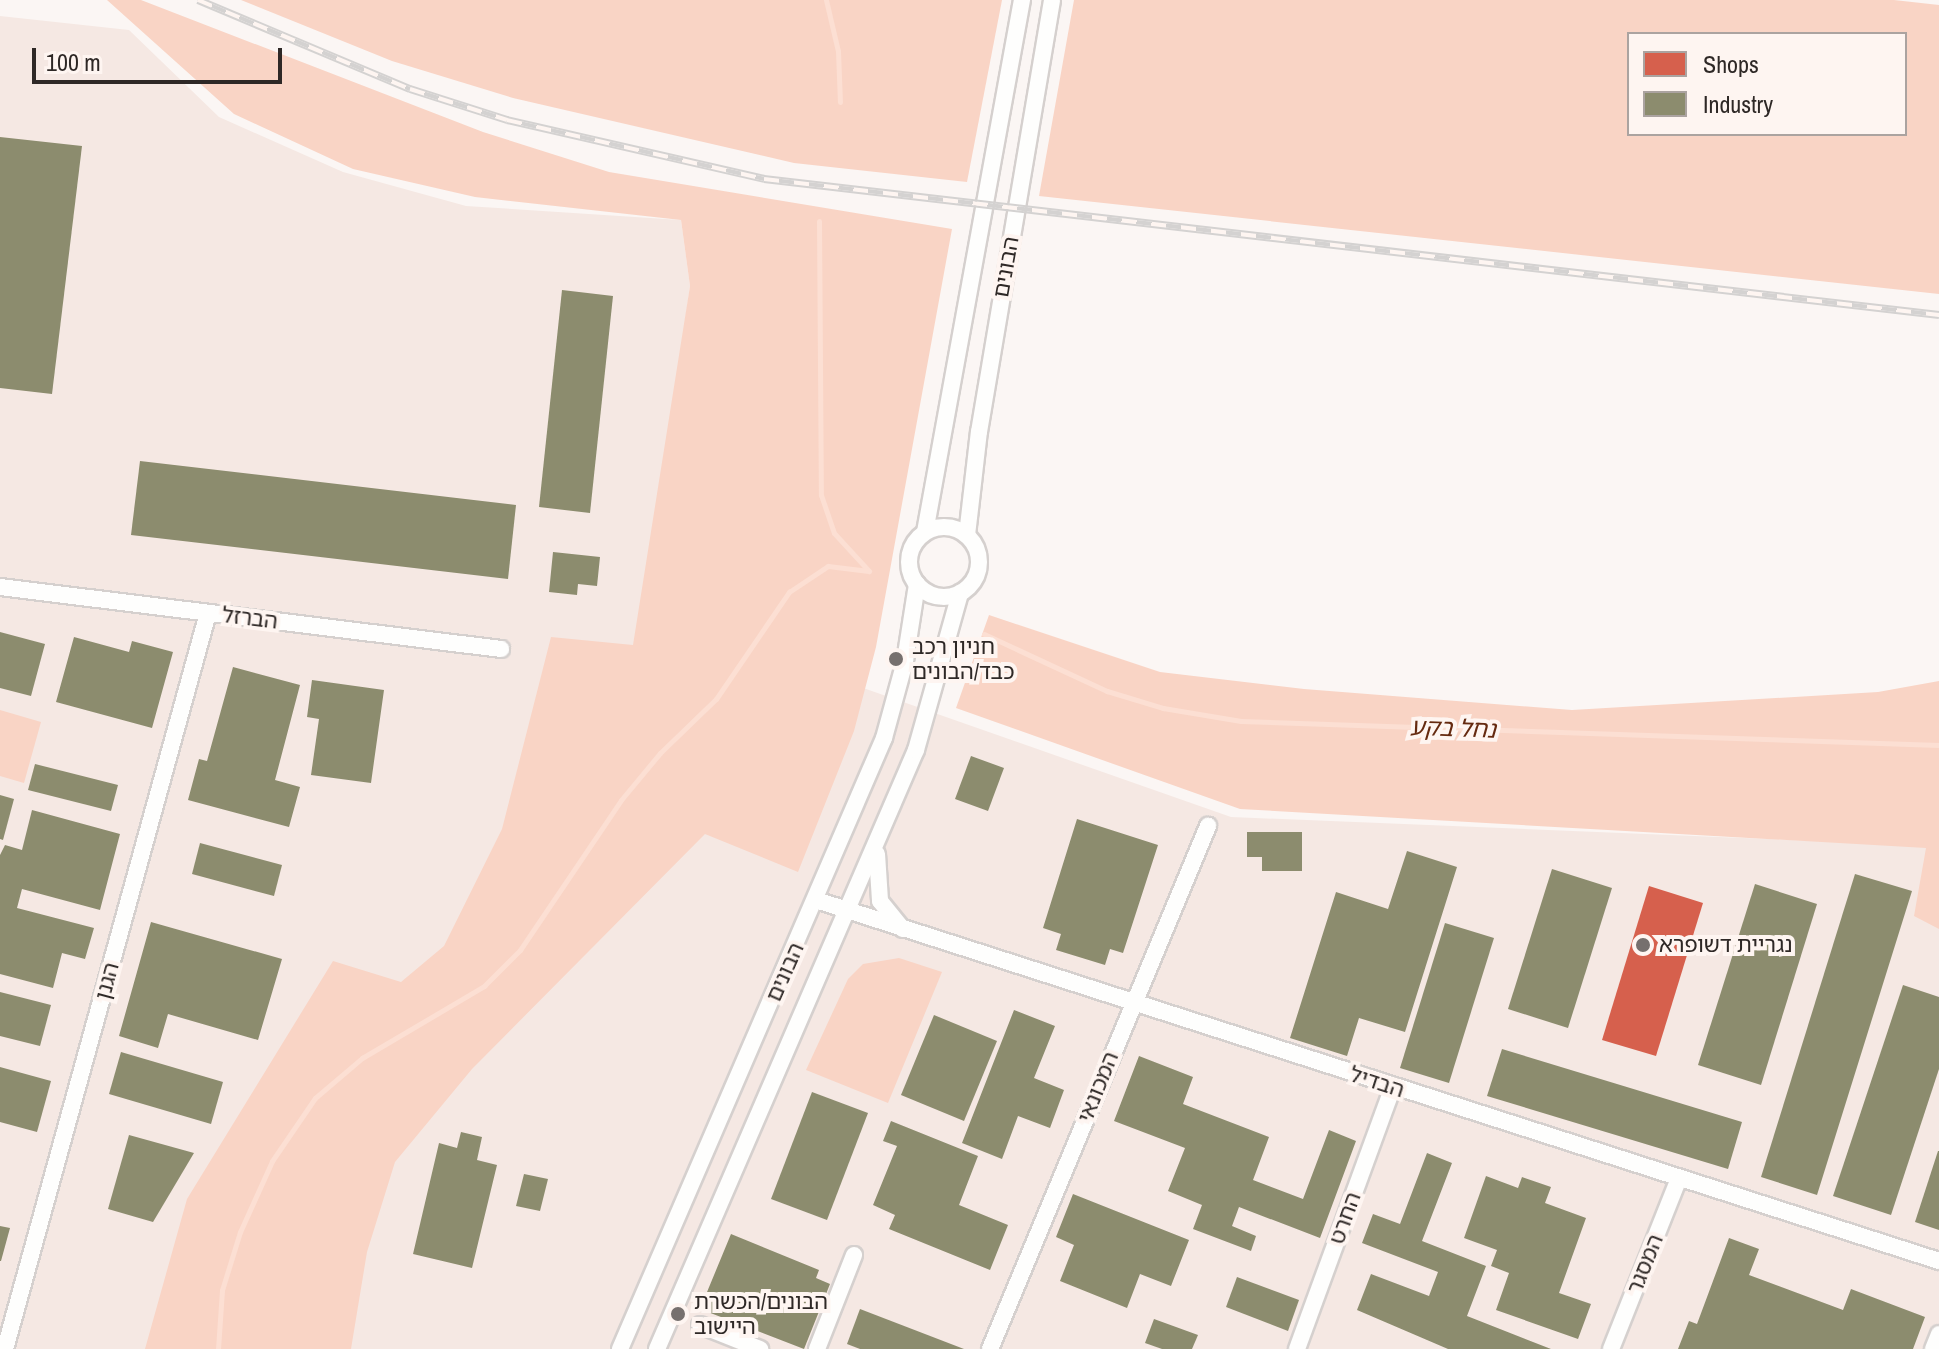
<!DOCTYPE html>
<meta charset="utf-8">
<style>
body{margin:0}
#map{position:relative;width:1939px;height:1349px;overflow:hidden;background:#fbf6f4;font-family:"Archivo Narrow","Noto Sans Hebrew",sans-serif}
div>[style]{position:absolute}
[style*='--x']{left:calc(var(--x)*1px);top:calc(var(--y)*1px);width:calc(var(--w)*1px);rotate:calc(var(--a)*1deg)}
.built>*{inset:0;background:#f5e8e3}
.green>*{inset:0;background:#f9d4c5}
.shops>*{inset:0;background:#d6604d}
.industry>*{inset:0;background:#8c8c6e}
.stream>*{height:5px;margin:-2.5px;padding:0 2.5px;transform-origin:2.5px;border-radius:2.5px;background:#fcdfd3}
.roads{filter:drop-shadow(2px 0 #d5d0ce) drop-shadow(-2px 0 #d5d0ce) drop-shadow(0 2px #d5d0ce) drop-shadow(0 -2px #d5d0ce)}
.minor>*{height:16px;margin:-8px;padding:0 8px;transform-origin:8px;border-radius:8px;background:#fefefd}
.minor>.ring{margin:-8px;padding:0;box-sizing:content-box;background:none;border:16px solid #fefefd;border-radius:50%}
.rail>*{height:8px;margin-top:-4px;transform-origin:0;background:repeating-linear-gradient(90deg,#fef5f1 0 15px,#d4d2d1 0 30px);box-sizing:border-box;border-block:2px solid #d4d2d1}
.dots>*{width:22px;height:22px;translate:-50% -50%;box-sizing:border-box;border:4px solid #fef5f1;border-radius:50%}
span{translate:-50% -50%;white-space:nowrap;text-align:center;line-height:1.15;-webkit-text-stroke:8px #fef5f1;paint-order:stroke}
.street-label{font-size:22px;color:#2e2826}
.poi-label{font-size:22px;color:#2e2826}
.left{translate:0 -50%;text-align:left}
.water-label{font-size:24px;color:#652a10;font-style:italic}
.legend{position:absolute;left:1627px;top:32px;width:280px;height:104px;box-sizing:border-box;background:#fef5f1;border:2px solid #aba3a0;margin:0;padding:10px 14px;list-style:none;font-size:24px;color:#2e2826}
.legend li{display:flex;align-items:center;gap:16px;height:40px}
.legend b{width:40px;border:2px solid #aba3a0}
.scale{position:absolute;left:32px;top:48px;width:250px;height:36px;box-sizing:border-box;border:4px solid #2e2826;border-top:0;padding-left:10px;font-size:24px;line-height:28px;white-space:nowrap;color:#2e2826;-webkit-text-stroke:6px #fef5f1;paint-order:stroke}
</style>
<div id="map">
<div class="built">
<i style="clip-path:polygon(0 16px,129px 30px,219px 117px,343px 172px,466px 206px,681px 220px,690px 286px,644px 611px,1231px 817px,1939px 846px,1939px 1349px,0 1349px)"></i>
</div>
<div class="green">
<i style="clip-path:polygon(107px 0,141px 0,483px 132px,609px 172px,952px 229px,876px 647px,854px 731px,798px 872px,705px 834px,472px 1069px,395px 1162px,367px 1252px,351px 1349px,145px 1349px,187px 1199px,333px 961px,401px 982px,444px 946px,502px 829px,551px 637px,633px 645px,690px 286px,681px 220px,475px 197px,353px 169px,234px 114px)"></i>
<i style="clip-path:polygon(241px 0,1002px 0,967px 182px,794px 163px,513px 98px,392px 61px)"></i>
<i style="clip-path:polygon(evenodd,1074px 0,1894px 0,1939px 5px,1939px 294px,1039px 196px,1074px 0,1629px 34px,1905px 34px,1905px 134px,1629px 134px,1629px 34px)"></i>
<i style="clip-path:polygon(989px 615px,1160px 672px,1304px 689px,1572px 710px,1878px 692px,1939px 681px,1939px 929px,1914px 916px,1926px 848px,1240px 809px,956px 708px)"></i>
<i style="clip-path:polygon(0 710px,41px 722px,24px 783px,0 776px)"></i>
<i style="clip-path:polygon(899px 958px,942px 972px,888px 1103px,806px 1070px,848px 979px,863px 964px)"></i>
</div>
<div class="shops">
<i style="clip-path:polygon(1649px 886px,1703px 903px,1656px 1056px,1602px 1040px)"></i>
</div>
<div class="industry">
<i style="clip-path:polygon(0 137px,82px 146px,52px 394px,0 388px)"></i>
<i style="clip-path:polygon(562px 290px,613px 296px,590px 513px,539px 507px)"></i>
<i style="clip-path:polygon(140px 461px,516px 505px,508px 579px,131px 535px)"></i>
<i style="clip-path:polygon(553px 552px,600px 557px,597px 586px,578px 584px,577px 595px,549px 592px)"></i>
<i style="clip-path:polygon(0 632px,45px 644px,31px 696px,0 688px)"></i>
<i style="clip-path:polygon(74px 637px,129px 652px,132px 641px,173px 652px,152px 728px,56px 702px)"></i>
<i style="clip-path:polygon(233px 667px,300px 685px,275px 780px,300px 787px,289px 827px,188px 800px,199px 759px,207px 761px)"></i>
<i style="clip-path:polygon(312px 680px,384px 690px,371px 783px,311px 775px,319px 719px,307px 717px)"></i>
<i style="clip-path:polygon(971px 756px,1004px 768px,988px 811px,955px 799px)"></i>
<i style="clip-path:polygon(35px 764px,118px 785px,111px 811px,28px 790px)"></i>
<i style="clip-path:polygon(0 795px,14px 799px,3px 840px,0 839px)"></i>
<i style="clip-path:polygon(32px 810px,120px 834px,100px 910px,22px 889px,17px 908px,94px 928px,85px 959px,62px 953px,53px 988px,0 974px,0 855px,5px 845px,22px 850px)"></i>
<i style="clip-path:polygon(1077px 819px,1158px 845px,1123px 953px,1110px 949px,1105px 965px,1056px 950px,1061px 934px,1043px 928px)"></i>
<i style="clip-path:polygon(1247px 832px,1302px 832px,1302px 871px,1262px 871px,1262px 857px,1247px 857px)"></i>
<i style="clip-path:polygon(200px 843px,282px 865px,274px 896px,192px 874px)"></i>
<i style="clip-path:polygon(1407px 851px,1457px 867px,1405px 1032px,1359px 1018px,1347px 1056px,1290px 1038px,1336px 892px,1388px 909px)"></i>
<i style="clip-path:polygon(1552px 869px,1612px 888px,1568px 1028px,1508px 1009px)"></i>
<i style="clip-path:polygon(1855px 874px,1912px 891px,1817px 1195px,1761px 1177px)"></i>
<i style="clip-path:polygon(1755px 884px,1817px 904px,1761px 1085px,1698px 1065px)"></i>
<i style="clip-path:polygon(151px 922px,282px 959px,258px 1040px,168px 1014px,158px 1048px,119px 1036px)"></i>
<i style="clip-path:polygon(1445px 923px,1494px 938px,1449px 1083px,1400px 1068px)"></i>
<i style="clip-path:polygon(1903px 985px,1939px 997px,1939px 1069px,1891px 1215px,1833px 1196px)"></i>
<i style="clip-path:polygon(0 992px,51px 1005px,40px 1046px,0 1036px)"></i>
<i style="clip-path:polygon(1014px 1010px,1055px 1026px,1034px 1078px,1064px 1090px,1050px 1128px,1018px 1116px,1002px 1159px,962px 1143px)"></i>
<i style="clip-path:polygon(934px 1015px,997px 1041px,964px 1121px,901px 1095px)"></i>
<i style="clip-path:polygon(1502px 1049px,1742px 1122px,1728px 1169px,1487px 1096px)"></i>
<i style="clip-path:polygon(121px 1052px,223px 1082px,211px 1124px,109px 1094px)"></i>
<i style="clip-path:polygon(1139px 1056px,1193px 1077px,1183px 1104px,1269px 1137px,1253px 1180px,1303px 1199px,1329px 1130px,1356px 1141px,1320px 1238px,1239px 1207px,1232px 1226px,1256px 1236px,1251px 1251px,1193px 1229px,1202px 1205px,1168px 1191px,1185px 1148px,1114px 1121px)"></i>
<i style="clip-path:polygon(0 1067px,51px 1081px,37px 1132px,0 1122px)"></i>
<i style="clip-path:polygon(812px 1092px,868px 1113px,827px 1220px,771px 1199px)"></i>
<i style="clip-path:polygon(891px 1121px,978px 1156px,959px 1205px,1008px 1225px,990px 1270px,889px 1229px,895px 1215px,873px 1205px,897px 1146px,883px 1141px)"></i>
<i style="clip-path:polygon(461px 1132px,482px 1137px,477px 1160px,497px 1165px,472px 1268px,413px 1254px,439px 1143px,457px 1148px)"></i>
<i style="clip-path:polygon(129px 1135px,194px 1153px,153px 1222px,108px 1209px)"></i>
<i style="clip-path:polygon(1938px 1151px,1939px 1151px,1939px 1230px,1915px 1222px)"></i>
<i style="clip-path:polygon(1427px 1153px,1452px 1163px,1422px 1241px,1486px 1266px,1467px 1316px,1551px 1349px,1448px 1349px,1357px 1310px,1371px 1274px,1429px 1296px,1438px 1272px,1362px 1243px,1373px 1214px,1400px 1224px)"></i>
<i style="clip-path:polygon(524px 1174px,548px 1179px,540px 1211px,516px 1206px)"></i>
<i style="clip-path:polygon(1486px 1176px,1518px 1188px,1522px 1177px,1551px 1187px,1545px 1203px,1586px 1218px,1559px 1293px,1591px 1304px,1578px 1339px,1496px 1310px,1509px 1273px,1491px 1266px,1497px 1250px,1464px 1238px)"></i>
<i style="clip-path:polygon(1073px 1194px,1189px 1240px,1171px 1286px,1140px 1274px,1127px 1308px,1060px 1281px,1074px 1245px,1056px 1237px)"></i>
<i style="clip-path:polygon(0 1226px,10px 1228px,1px 1261px,0 1261px)"></i>
<i style="clip-path:polygon(731px 1234px,819px 1270px,816px 1278px,830px 1284px,804px 1349px,700px 1309px)"></i>
<i style="clip-path:polygon(1729px 1238px,1759px 1249px,1749px 1275px,1843px 1310px,1851px 1289px,1925px 1317px,1913px 1349px,1678px 1349px,1689px 1321px,1697px 1324px)"></i>
<i style="clip-path:polygon(1237px 1277px,1299px 1300px,1288px 1331px,1226px 1307px)"></i>
<i style="clip-path:polygon(860px 1309px,964px 1349px,860px 1349px,847px 1344px)"></i>
<i style="clip-path:polygon(1154px 1319px,1198px 1335px,1192px 1349px,1162px 1349px,1145px 1343px)"></i>
</div>
<div class="stream">
<i style="--x:826;--y:0;--w:52;--a:76.8"></i>
<i style="--x:838;--y:51;--w:51;--a:87.8"></i>
<i style="--x:819;--y:221;--w:274;--a:89.6"></i>
<i style="--x:821;--y:495;--w:40;--a:71.1"></i>
<i style="--x:834;--y:533;--w:52;--a:47.4"></i>
<i style="--x:984;--y:634;--w:136;--a:24.9"></i>
<i style="--x:1107;--y:691;--w:59;--a:16.9"></i>
<i style="--x:1163;--y:708;--w:79;--a:9.5"></i>
<i style="--x:1241;--y:721;--w:698;--a:1.97"></i>
<i style="--x:218;--y:1349;--w:59;--a:-86.1"></i>
<i style="--x:222;--y:1290;--w:61;--a:-72.8"></i>
<i style="--x:240;--y:1232;--w:78;--a:-65.7"></i>
<i style="--x:272;--y:1161;--w:76;--a:-55.7"></i>
<i style="--x:315;--y:1098;--w:62;--a:-40.4"></i>
<i style="--x:362;--y:1058;--w:142;--a:-30.5"></i>
<i style="--x:484;--y:986;--w:51;--a:-45"></i>
<i style="--x:520;--y:950;--w:181;--a:-56"></i>
<i style="--x:621;--y:800;--w:61;--a:-50.3"></i>
<i style="--x:660;--y:753;--w:78;--a:-44"></i>
<i style="--x:716;--y:699;--w:130;--a:-55.7"></i>
<i style="--x:789;--y:592;--w:47;--a:-33.7"></i>
<i style="--x:828;--y:566;--w:41;--a:7"></i>
</div>
<div class="roads">
<div class="minor">
<i class="ring" style="left:909px;top:527px;width:54px;height:54px"></i>
<i style="--x:925;--y:532;--w:541;--a:-79.67"></i>
<i style="--x:967;--y:535;--w:104;--a:-83.4"></i>
<i style="--x:979;--y:432;--w:438;--a:-80.4"></i>
<i style="--x:0;--y:587;--w:505;--a:7.05"></i>
<i style="--x:877;--y:854;--w:47;--a:86.3"></i>
<i style="--x:880;--y:901;--w:36;--a:51"></i>
<i style="--x:816;--y:900;--w:1180;--a:17.82"></i>
<i style="--x:700;--y:1325;--w:65;--a:21.8"></i>
<i style="--x:5;--y:1349;--w:763;--a:-74.58"></i>
<i style="--x:620;--y:1349;--w:666;--a:-66.63"></i>
<i style="--x:884;--y:738;--w:80;--a:-74.7"></i>
<i style="--x:905;--y:661;--w:78;--a:-81.1"></i>
<i style="--x:657;--y:1349;--w:653;--a:-66.62"></i>
<i style="--x:916;--y:750;--w:163;--a:-74.3"></i>
<i style="--x:817;--y:1349;--w:101;--a:-68.5"></i>
<i style="--x:990;--y:1349;--w:567;--a:-67.37"></i>
<i style="--x:1297;--y:1349;--w:279;--a:-69.9"></i>
<i style="--x:1611;--y:1349;--w:184;--a:-68.3"></i>
<i style="--x:1933;--y:1349;--w:16;--a:-68"></i>
</div>
</div>
<div class="rail">
<i style="--x:198;--y:0;--w:230;--a:22.8"></i>
<i style="--x:410;--y:89;--w:102;--a:17.7"></i>
<i style="--x:507;--y:120;--w:264;--a:12.9"></i>
<i style="--x:764;--y:179;--w:1183;--a:6.6"></i>
</div>
<div class="dots">
<i style="left:896px;top:659px;background:#76706e"></i>
<i style="left:1643px;top:945px;background:#76706e"></i>
<i style="left:678px;top:1314px;background:#76706e"></i>
</div>
<div class="street-label">
<span style="left:1006px;top:267px;rotate:-80deg">הבונים</span>
<span style="left:250px;top:618px;rotate:7deg">הברזל</span>
<span style="left:785px;top:972px;rotate:-66deg">הבונים</span>
<span style="left:107px;top:981px;rotate:-75deg">הגנן</span>
<span style="left:1377px;top:1082px;rotate:18deg">הבדיל</span>
<span style="left:1098px;top:1087px;rotate:-68deg">המכונאי</span>
<span style="left:1345px;top:1218px;rotate:-70deg">החרט</span>
<span style="left:1645px;top:1264px;rotate:-68deg">המסגר</span>
</div>
<div class="poi-label">
<span class="left" style="left:912px;top:659px">חניון רכב<br>כבד/הבונים</span>
<span class="left" style="left:1659px;top:945px">נגריית דשופרא</span>
<span class="left" style="left:694px;top:1314px">הבונים/הכשרת<br>היישוב</span>
</div>
<div class="water-label">
<span style="left:1453px;top:728px;rotate:2deg">נחל בקע</span>
</div>
<ul class="legend">
<li><b style="height:22px;background:#d6604d"></b>Shops</li>
<li><b style="height:22px;background:#8c8c6e"></b>Industry</li>
</ul>
<div class="scale">100 m</div>
</div>
